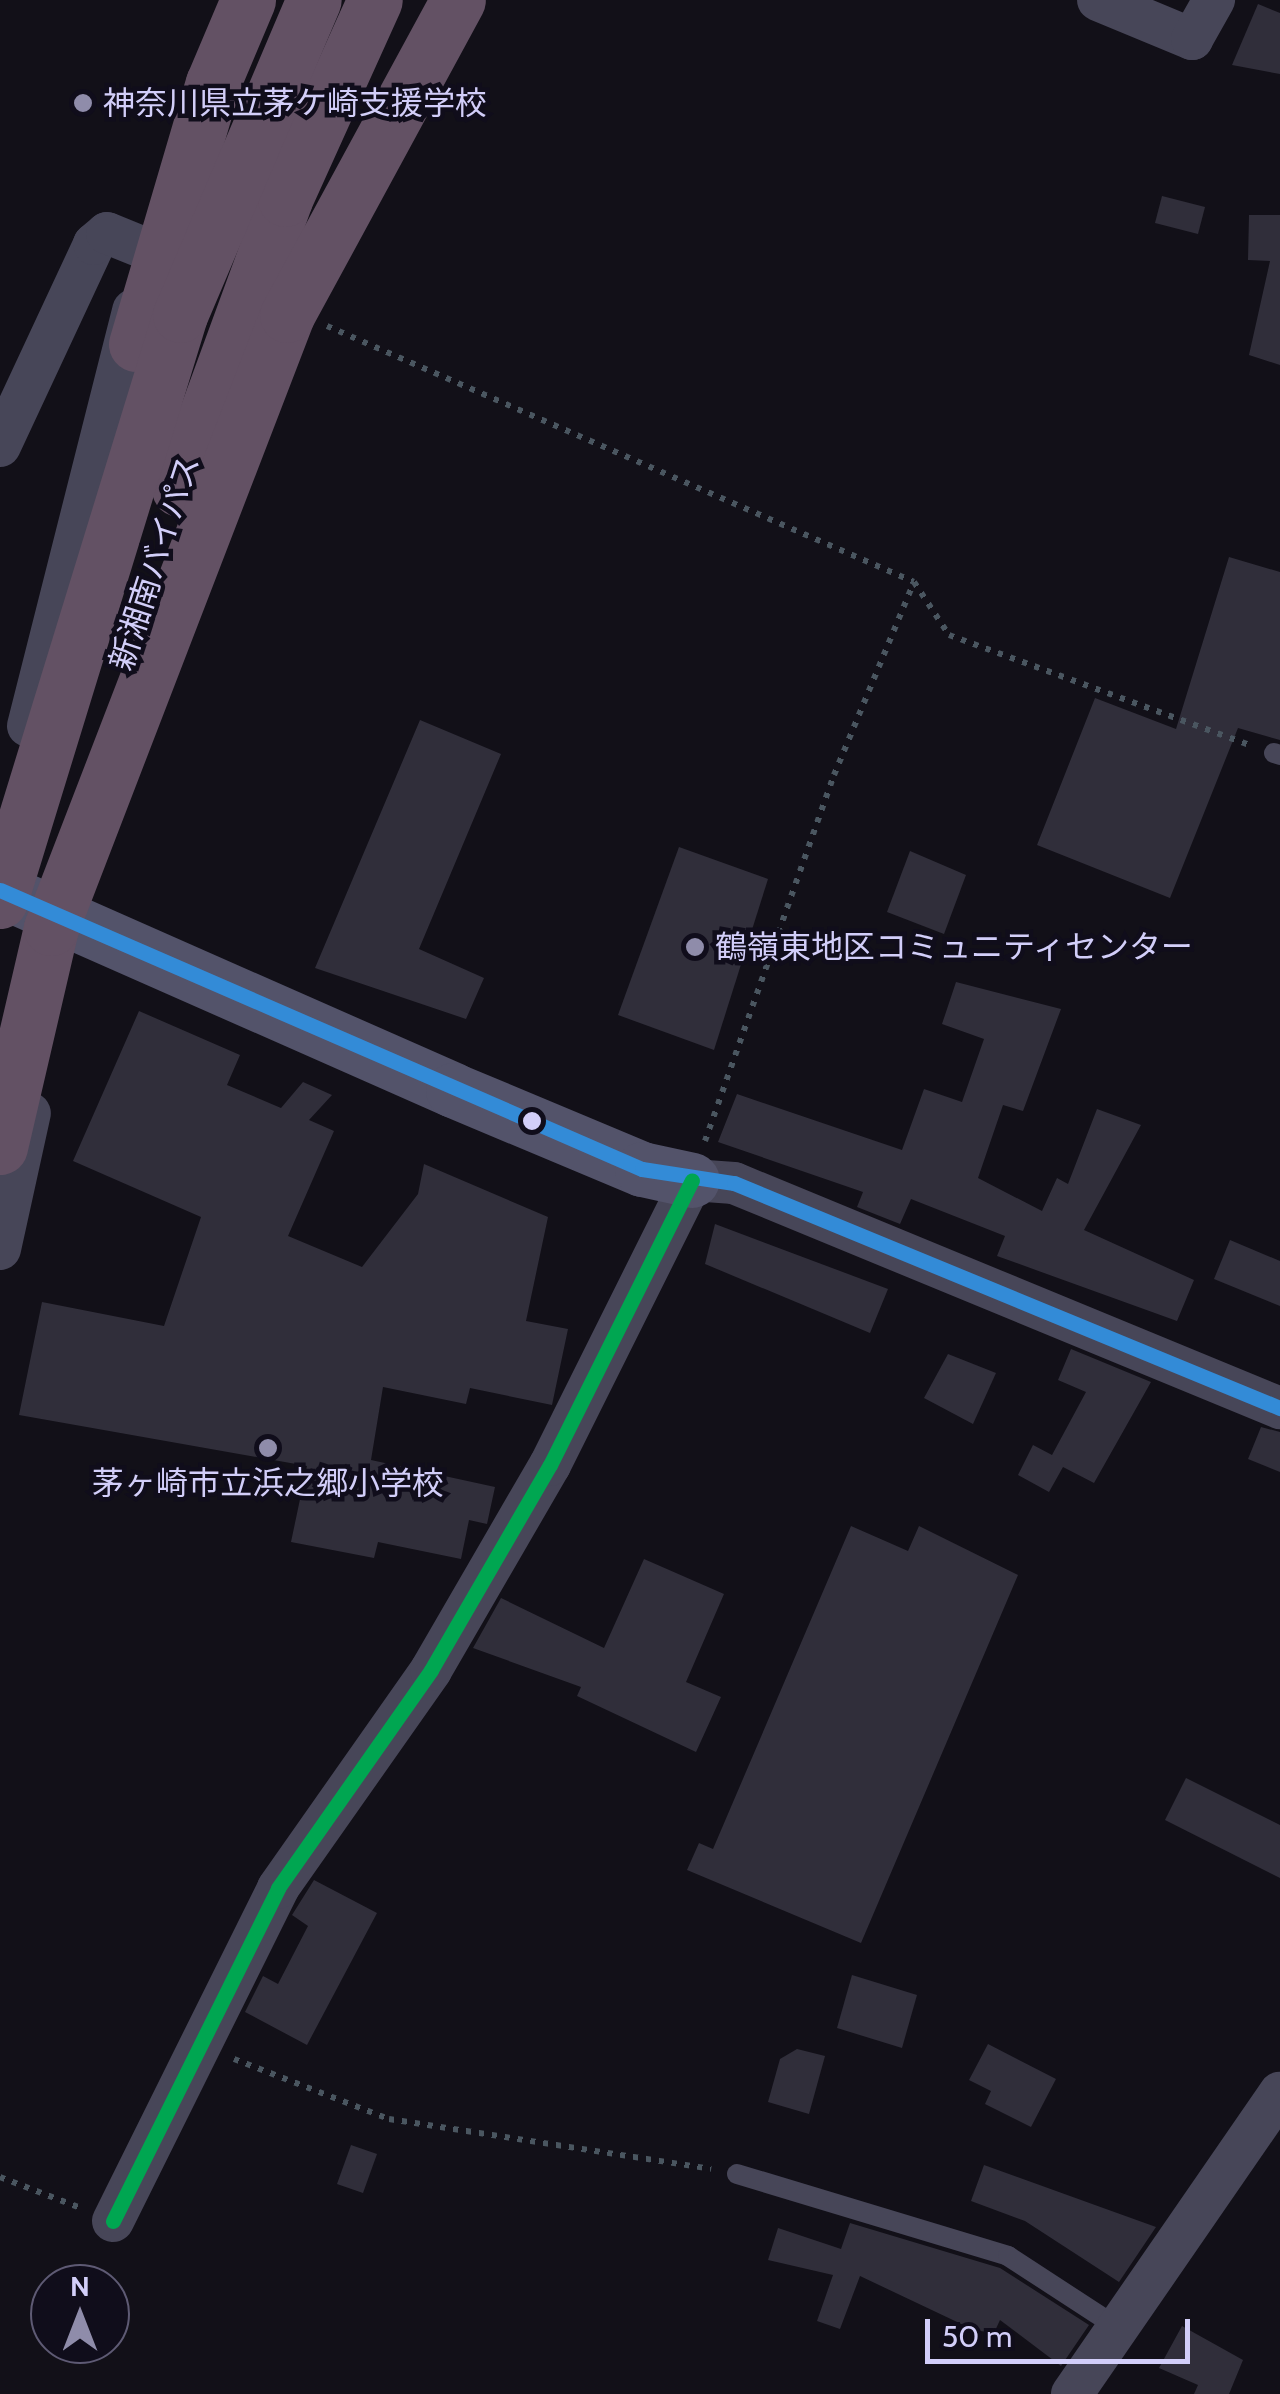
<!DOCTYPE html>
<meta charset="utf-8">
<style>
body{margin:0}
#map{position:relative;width:1280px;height:2394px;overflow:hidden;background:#121018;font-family:Cabin,"Noto Sans JP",sans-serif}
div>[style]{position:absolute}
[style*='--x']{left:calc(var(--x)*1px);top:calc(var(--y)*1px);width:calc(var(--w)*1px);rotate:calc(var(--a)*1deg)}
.building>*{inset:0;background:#302e3a}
.path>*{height:6px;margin-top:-3px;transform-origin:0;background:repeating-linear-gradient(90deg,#4a5660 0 5px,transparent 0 13px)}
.lane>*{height:20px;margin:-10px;padding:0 10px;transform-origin:10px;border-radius:10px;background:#474658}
.street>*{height:42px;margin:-21px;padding:0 21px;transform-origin:21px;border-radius:21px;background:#474658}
.secondary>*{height:55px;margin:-27.5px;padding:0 27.5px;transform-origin:27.5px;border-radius:27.5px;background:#53536a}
.highway>*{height:55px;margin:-27.5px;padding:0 27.5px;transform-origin:27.5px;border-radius:27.5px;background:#635164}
.highway-bridge>*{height:55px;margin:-27.5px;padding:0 27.5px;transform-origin:27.5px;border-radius:27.5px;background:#635164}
.bus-1>*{height:15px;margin:-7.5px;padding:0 7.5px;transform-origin:7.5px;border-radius:7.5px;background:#338bd7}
.bus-2>*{height:15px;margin:-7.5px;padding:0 7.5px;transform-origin:7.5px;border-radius:7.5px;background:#00a651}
.dots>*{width:28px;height:28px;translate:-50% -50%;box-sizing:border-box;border:5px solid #100d1b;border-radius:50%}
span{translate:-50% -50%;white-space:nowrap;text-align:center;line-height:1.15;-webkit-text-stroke:9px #100d1b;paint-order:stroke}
.poi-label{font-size:32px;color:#d2cef9}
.left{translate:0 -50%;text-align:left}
.street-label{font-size:32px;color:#d2cef9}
.north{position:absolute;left:30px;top:2264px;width:100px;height:100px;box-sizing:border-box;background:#100d1b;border:2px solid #5e5a74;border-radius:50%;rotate:0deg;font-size:28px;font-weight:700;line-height:40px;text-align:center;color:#d2cef9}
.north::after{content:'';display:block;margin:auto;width:35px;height:45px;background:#8f8caa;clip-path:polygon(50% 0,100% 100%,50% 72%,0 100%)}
.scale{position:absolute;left:925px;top:2319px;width:265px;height:45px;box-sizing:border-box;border:5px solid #d2cef9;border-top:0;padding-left:12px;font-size:30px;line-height:35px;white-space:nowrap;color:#d2cef9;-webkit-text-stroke:8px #100d1b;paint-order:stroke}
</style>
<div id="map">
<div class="building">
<i style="clip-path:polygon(1258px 4px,1280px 13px,1280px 74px,1232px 65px)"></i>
<i style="clip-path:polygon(1162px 196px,1205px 207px,1198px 234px,1155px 223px)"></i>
<i style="clip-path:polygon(1249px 215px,1280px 215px,1280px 365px,1249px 355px,1270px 261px,1248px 260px)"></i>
<i style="clip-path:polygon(1229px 557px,1280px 572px,1280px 740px,1238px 728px,1170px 898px,1037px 845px,1095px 698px,1176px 729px)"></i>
<i style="clip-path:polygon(420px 720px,501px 754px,419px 949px,484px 978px,466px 1019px,315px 968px)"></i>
<i style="clip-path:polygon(679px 847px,768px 879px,714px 1050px,618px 1015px)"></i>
<i style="clip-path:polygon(910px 851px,966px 875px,944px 934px,887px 912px)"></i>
<i style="clip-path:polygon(956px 982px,1061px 1009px,1023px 1111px,1003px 1105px,978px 1178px,1042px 1211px,1057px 1178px,1068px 1184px,1097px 1109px,1141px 1125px,1084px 1230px,1194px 1280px,1177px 1321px,997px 1256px,1005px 1236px,911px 1199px,900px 1224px,857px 1207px,863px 1192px,718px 1142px,737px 1094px,902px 1150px,924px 1089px,962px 1102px,984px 1039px,942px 1024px)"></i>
<i style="clip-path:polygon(139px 1011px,240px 1055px,227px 1085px,281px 1108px,303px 1082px,332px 1095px,309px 1120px,334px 1131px,288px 1236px,362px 1267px,418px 1194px,424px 1164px,548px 1217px,526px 1321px,568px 1329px,552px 1405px,470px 1388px,466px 1404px,383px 1387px,371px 1460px,495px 1487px,487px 1524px,469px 1520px,461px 1559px,378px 1542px,374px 1558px,291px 1542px,307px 1466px,19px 1415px,42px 1302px,164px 1326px,201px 1217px,73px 1161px)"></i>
<i style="clip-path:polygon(715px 1224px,888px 1289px,870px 1333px,705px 1264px)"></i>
<i style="clip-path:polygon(1230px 1240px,1280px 1261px,1280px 1306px,1214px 1279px)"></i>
<i style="clip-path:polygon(1071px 1349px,1151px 1382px,1094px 1483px,1063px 1467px,1049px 1492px,1018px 1475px,1033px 1445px,1052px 1455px,1086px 1392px,1058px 1380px)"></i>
<i style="clip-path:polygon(948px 1354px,996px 1373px,973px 1424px,924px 1398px)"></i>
<i style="clip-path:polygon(1261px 1427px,1280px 1432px,1280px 1472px,1248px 1459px)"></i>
<i style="clip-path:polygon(851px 1526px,908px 1551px,919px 1526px,1018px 1575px,861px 1943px,687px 1870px,699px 1843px,713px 1849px)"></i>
<i style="clip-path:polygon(644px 1559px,724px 1594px,686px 1682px,721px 1697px,696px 1752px,577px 1696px,581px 1687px,473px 1648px,501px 1598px,604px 1648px)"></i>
<i style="clip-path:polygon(1186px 1778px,1280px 1825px,1280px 1878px,1165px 1820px)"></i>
<i style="clip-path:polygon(314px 1880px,377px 1913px,307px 2045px,245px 2012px,263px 1976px,278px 1984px,308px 1926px,292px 1915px)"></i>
<i style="clip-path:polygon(852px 1975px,917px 1995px,902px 2048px,837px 2028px)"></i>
<i style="clip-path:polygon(988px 2044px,1056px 2079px,1031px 2127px,985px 2104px,991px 2091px,969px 2080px)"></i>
<i style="clip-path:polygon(797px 2049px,825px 2056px,809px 2114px,768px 2102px,780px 2059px)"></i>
<i style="clip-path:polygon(351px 2145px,377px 2154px,363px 2193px,337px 2184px)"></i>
<i style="clip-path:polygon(984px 2165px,1106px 2209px,1156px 2227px,1119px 2282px,1025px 2221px,971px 2201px)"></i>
<i style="clip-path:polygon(850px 2223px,1000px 2268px,1089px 2325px,1061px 2366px,1000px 2320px,994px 2333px,974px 2330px,860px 2276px,840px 2329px,817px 2321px,833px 2275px,768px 2260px,778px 2228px,841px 2249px)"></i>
<i style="clip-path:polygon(1182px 2326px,1243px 2360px,1229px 2394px,1194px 2394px,1198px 2385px,1159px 2368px)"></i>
</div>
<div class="path">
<i style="--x:327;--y:326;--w:640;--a:23.56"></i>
<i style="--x:914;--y:582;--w:64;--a:56.6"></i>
<i style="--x:949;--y:635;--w:324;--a:20.1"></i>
<i style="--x:705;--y:1141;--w:388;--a:-70.6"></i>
<i style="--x:834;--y:775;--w:209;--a:-67.5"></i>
<i style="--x:234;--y:2059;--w:166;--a:21.2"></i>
<i style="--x:389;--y:2119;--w:326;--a:8.8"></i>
<i style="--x:0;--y:2177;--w:84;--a:21"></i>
</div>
<div class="lane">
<i style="--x:1274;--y:753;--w:6;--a:18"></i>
<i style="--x:737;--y:2174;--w:283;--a:16.8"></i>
<i style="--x:1008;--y:2256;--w:134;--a:33.1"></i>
</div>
<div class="street">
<i style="--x:1098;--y:0;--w:102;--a:22.5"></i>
<i style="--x:1192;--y:39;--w:45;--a:-60.6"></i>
<i style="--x:0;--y:446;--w:223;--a:-65"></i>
<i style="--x:94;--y:244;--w:17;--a:-40"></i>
<i style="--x:107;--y:233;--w:45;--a:22"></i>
<i style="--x:28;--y:726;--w:429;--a:-75.8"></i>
<i style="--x:0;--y:1249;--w:139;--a:-77.6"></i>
<i style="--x:113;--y:2221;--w:372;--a:-63.6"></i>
<i style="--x:278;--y:1888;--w:266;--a:-54.9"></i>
<i style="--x:431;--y:1670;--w:237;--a:-59.9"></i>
<i style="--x:550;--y:1465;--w:318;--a:-63.5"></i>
<i style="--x:692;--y:1180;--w:42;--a:4.1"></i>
<i style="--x:734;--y:1183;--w:591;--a:22.4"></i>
<i style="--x:1072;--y:2394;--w:366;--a:-55.4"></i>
</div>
<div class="secondary">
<i style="--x:0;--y:890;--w:495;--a:23.8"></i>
<i style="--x:453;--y:1090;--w:205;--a:22.7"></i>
<i style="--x:642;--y:1169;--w:51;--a:12.4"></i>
</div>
<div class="highway">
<i style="--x:0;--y:1147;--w:225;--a:-76.9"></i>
</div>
<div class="highway-bridge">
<i style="--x:136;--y:344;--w:272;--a:-73.6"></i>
<i style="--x:213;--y:83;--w:90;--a:-67.1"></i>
<i style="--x:179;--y:489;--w:309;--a:-69.9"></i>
<i style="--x:285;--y:199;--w:218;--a:-65.7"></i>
<i style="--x:0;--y:901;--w:613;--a:-72.92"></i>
<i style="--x:180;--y:315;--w:342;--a:-67"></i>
<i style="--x:51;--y:928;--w:657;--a:-68.94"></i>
<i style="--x:287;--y:315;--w:358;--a:-61.5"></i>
</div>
<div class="bus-1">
<i style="--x:0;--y:890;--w:700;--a:23.49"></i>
<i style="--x:642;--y:1169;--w:93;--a:8.7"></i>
<i style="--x:734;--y:1183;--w:591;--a:22.4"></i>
</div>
<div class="bus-2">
<i style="--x:113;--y:2221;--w:372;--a:-63.6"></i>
<i style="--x:278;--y:1888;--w:266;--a:-54.9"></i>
<i style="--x:431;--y:1670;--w:237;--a:-59.9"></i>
<i style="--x:550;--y:1465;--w:318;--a:-63.5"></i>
</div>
<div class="dots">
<i style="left:83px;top:103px;background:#8f8caa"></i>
<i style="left:695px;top:947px;background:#8f8caa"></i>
<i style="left:532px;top:1121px;background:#d2cef9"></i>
<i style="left:268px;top:1448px;background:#8f8caa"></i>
</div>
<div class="poi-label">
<span class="left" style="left:103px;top:103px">神奈川県立茅ケ崎支援学校</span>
<span class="left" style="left:715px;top:947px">鶴嶺東地区コミュニティセンター</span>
<span style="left:268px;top:1483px">茅ヶ崎市立浜之郷小学校</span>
</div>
<div class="street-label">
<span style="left:155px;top:563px;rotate:-72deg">新湘南バイパス</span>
</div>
<div class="north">N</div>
<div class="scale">50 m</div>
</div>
